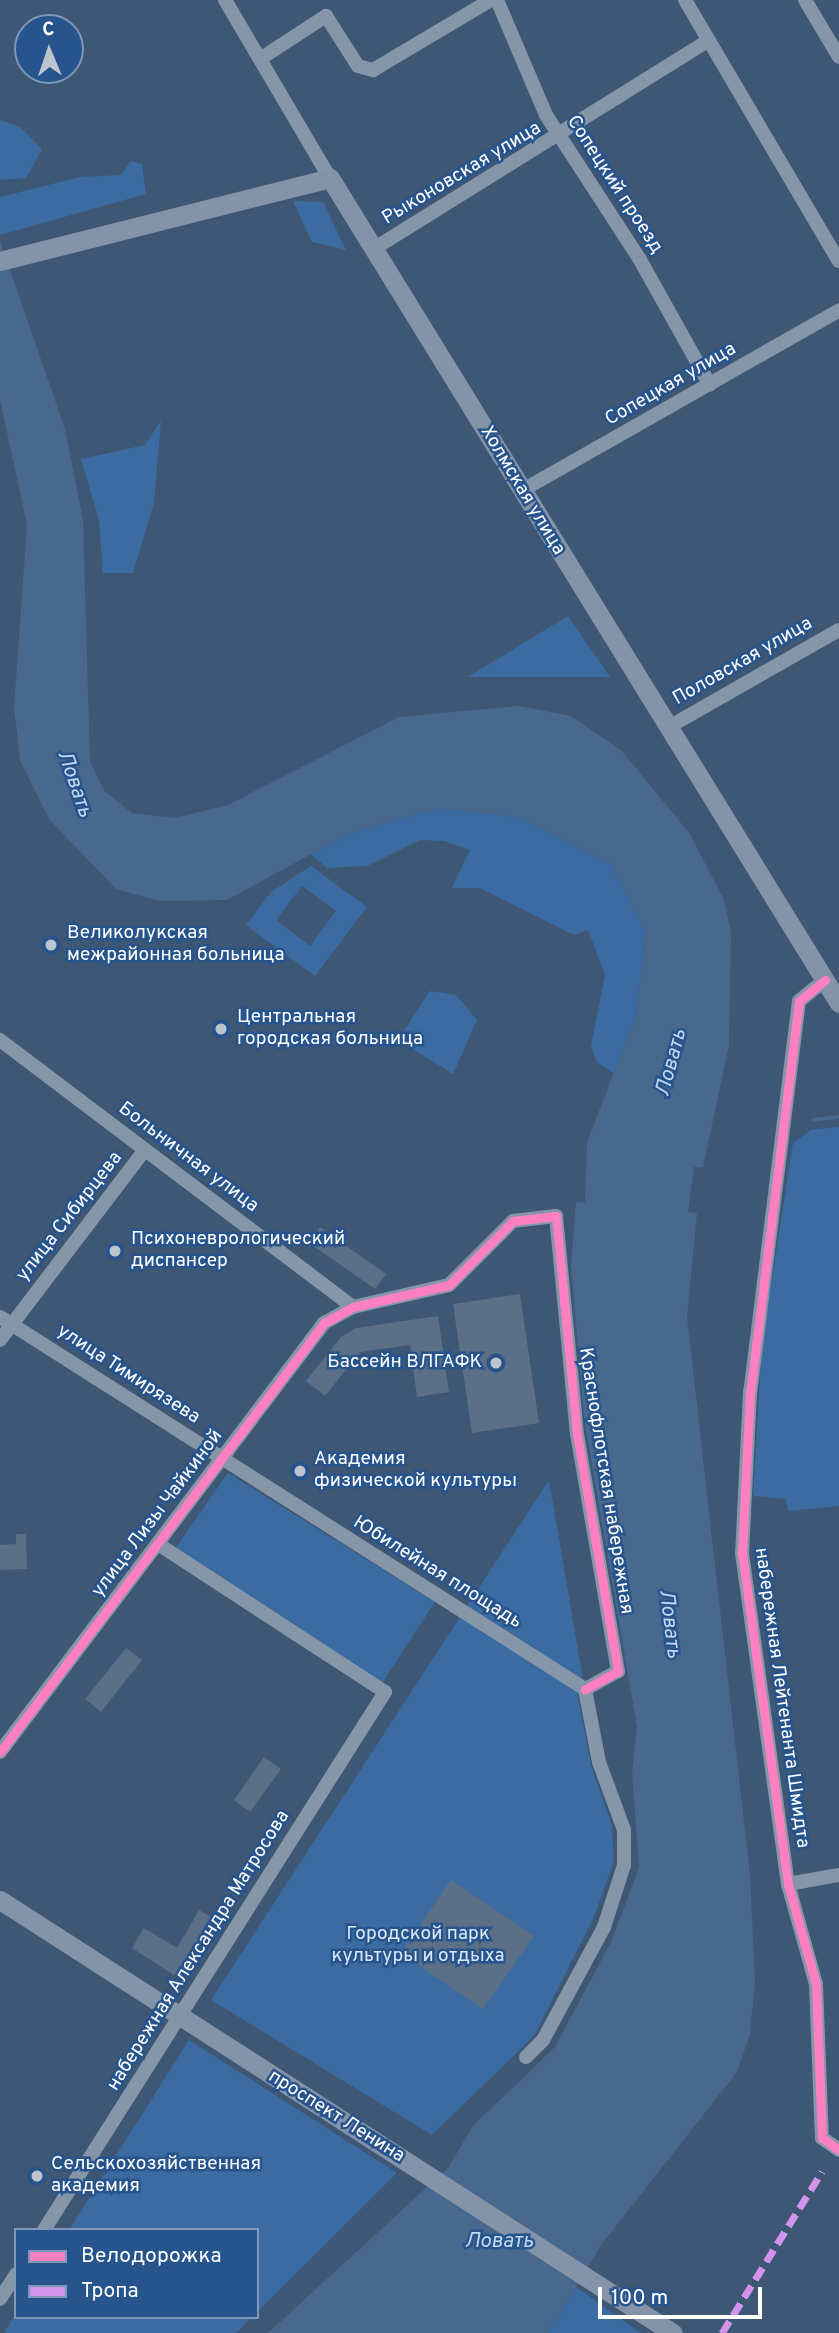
<!DOCTYPE html>
<meta charset="utf-8">
<style>
body{margin:0}
#map{position:relative;width:839px;height:2333px;overflow:hidden;background:#3e5775;font-family:Overpass,sans-serif}
div>[style]{position:absolute}
[style*='--x']{left:calc(var(--x)*1px);top:calc(var(--y)*1px);width:calc(var(--w)*1px);rotate:calc(var(--a)*1deg)}
.green>*{inset:0;background:#3c6ba1}
.water>*{inset:0;background:#49688e}
.stream>*{height:3.5px;margin:-1.75px;padding:0 1.75px;transform-origin:1.75px;border-radius:1.75px;background:#49688e}
.building>*{inset:0;background:#5b6f87}
.minor>*{height:14px;margin:-7px;padding:0 7px;transform-origin:7px;border-radius:7px;background:#8596a9}
.major>*{height:19px;margin:-9.5px;padding:0 9.5px;transform-origin:9.5px;border-radius:9.5px;background:#8493a7}
.quiet>*{height:7px;margin-top:-3.5px;transform-origin:0;background:repeating-linear-gradient(90deg,#d193ec 0 14px,transparent 0 21px)}
.cycleway>*{height:9px;margin:-4.5px;padding:0 4.5px;transform-origin:4.5px;border-radius:4.5px;background:#ff80c0}
.dots>*{width:19px;height:19px;translate:-50% -50%;box-sizing:border-box;border:4px solid #27548c;border-radius:50%}
span{translate:-50% -50%;white-space:nowrap;text-align:center;line-height:1.15;-webkit-text-stroke:5px #27548c;paint-order:stroke}
.street-label{font-size:19px;color:#fff}
.poi-label{font-size:19px;color:#fff}
.left{translate:0 -50%;text-align:left}
.right{translate:-100% -50%;text-align:right}
.park-label{font-size:19px;color:#dae8f8}
.water-label{font-size:21px;color:#c2d8f1;font-style:italic}
.legend{position:absolute;left:14px;top:2228px;width:245px;height:91px;box-sizing:border-box;background:#27548c;border:2px solid #7d98ba;margin:0;padding:9px 12px;list-style:none;font-size:21px;color:#fff}
.legend li{display:flex;align-items:center;gap:14px;height:35px}
.legend b{width:35px;border:2px solid #7d98ba}
.north{position:absolute;left:14px;top:14px;width:70px;height:70px;box-sizing:border-box;background:#27548c;border:2px solid #7d98ba;border-radius:50%;rotate:358deg;font-size:19px;font-weight:700;line-height:28px;text-align:center;color:#fff}
.north::after{content:'';display:block;margin:auto;width:24px;height:32px;background:#bbc4cf;clip-path:polygon(50% 0,100% 100%,50% 72%,0 100%)}
.scale{position:absolute;left:598px;top:2287px;width:164px;height:32px;box-sizing:border-box;border:4px solid #fff;border-top:0;padding-left:9px;font-size:21px;line-height:24px;white-space:nowrap;color:#fff;-webkit-text-stroke:5px #27548c;paint-order:stroke}
</style>
<div id="map">
<div class="green">
<i style="clip-path:polygon(0 120px,20px 127px,42px 149px,26px 178px,0 180px)"></i>
<i style="clip-path:polygon(131px 161px,142px 164px,146px 194px,0 235px,0 197px,80px 177px,121px 175px)"></i>
<i style="clip-path:polygon(293px 201px,323px 202px,346px 250px,312px 242px)"></i>
<i style="clip-path:polygon(161px 421px,154px 503px,133px 573px,103px 573px,99px 520px,81px 459px,145px 445px)"></i>
<i style="clip-path:polygon(568px 616px,610px 677px,468px 677px)"></i>
<i style="clip-path:polygon(439px 808px,519px 817px,612px 865px,646px 932px,636px 1016px,615px 1074px,597px 1062px,591px 1046px,605px 975px,588px 930px,574px 935px,480px 888px,452px 888px,470px 850px,444px 841px,420px 840px,367px 866px,327px 868px,311px 854px,350px 833px)"></i>
<i style="clip-path:polygon(evenodd,311px 866px,367px 907px,315px 976px,246px 925px,271px 892px,311px 866px,302px 886px,336px 911px,310px 946px,276px 920px,302px 886px)"></i>
<i style="clip-path:polygon(430px 991px,456px 995px,477px 1020px,453px 1074px,398px 1040px)"></i>
<i style="clip-path:polygon(839px 1127px,839px 1506px,788px 1511px,786px 1499px,753px 1496px,762px 1344px,793px 1143px,811px 1130px)"></i>
<i style="clip-path:polygon(228px 1473px,435px 1602px,382px 1683px,174px 1550px)"></i>
<i style="clip-path:polygon(549px 1480px,582px 1674px,577px 1693px,591px 1765px,612px 1826px,614px 1861px,594px 1917px,534px 2036px,432px 2135px,211px 2000px)"></i>
<i style="clip-path:polygon(189px 2040px,397px 2173px,257px 2312px,257px 2230px,69px 2230px)"></i>
<i style="clip-path:polygon(576px 2287px,641px 2333px,548px 2333px)"></i>
<i style="clip-path:polygon(16px 2314px,16px 2317px,252px 2317px,236px 2333px,4px 2333px)"></i>
</div>
<div class="water">
<i style="clip-path:polygon(0 241px,65px 429px,83px 520px,90px 761px,104px 791px,132px 813px,175px 818px,228px 805px,399px 717px,519px 706px,571px 716px,622px 751px,690px 834px,724px 900px,731px 933px,729px 1045px,703px 1167px,694px 1167px,688px 1212px,697px 1213px,687px 1317px,750px 1875px,755px 1982px,750px 2034px,737px 2072px,601px 2245px,548px 2333px,268px 2333px,448px 2168px,473px 2126px,555px 2047px,611px 1942px,639px 1868px,632px 1772px,637px 1727px,584px 1417px,571px 1265px,576px 1202px,585px 1203px,587px 1142px,636px 1016px,646px 932px,612px 865px,519px 817px,439px 808px,350px 833px,227px 900px,160px 901px,116px 889px,49px 819px,20px 760px,14px 708px,27px 525px,0 399px)"></i>
</div>
<div class="stream">
<i style="--x:813;--y:1120;--w:26;--a:-7"></i>
</div>
<div class="building">
<i style="clip-path:polygon(320px 1227px,386px 1274px,375px 1289px,309px 1243px)"></i>
<i style="clip-path:polygon(520px 1294px,539px 1423px,472px 1433px,453px 1304px)"></i>
<i style="clip-path:polygon(438px 1316px,449px 1392px,417px 1397px,410px 1345px,360px 1352px,325px 1396px,306px 1381px,341px 1337px,356px 1328px)"></i>
<i style="clip-path:polygon(16px 1534px,26px 1534px,27px 1569px,0 1570px,0 1545px,16px 1544px)"></i>
<i style="clip-path:polygon(126px 1648px,142px 1660px,101px 1712px,85px 1699px)"></i>
<i style="clip-path:polygon(264px 1757px,281px 1769px,250px 1812px,234px 1800px)"></i>
<i style="clip-path:polygon(451px 1880px,534px 1936px,483px 2009px,401px 1953px)"></i>
<i style="clip-path:polygon(199px 1910px,219px 1922px,183px 1981px,132px 1948px,144px 1928px,177px 1948px)"></i>
</div>
<div class="minor">
<i style="--x:225;--y:0;--w:207;--a:59.5"></i>
<i style="--x:497;--y:0;--w:125;--a:66.9"></i>
<i style="--x:546;--y:115;--w:171;--a:57"></i>
<i style="--x:639;--y:258;--w:145;--a:60.8"></i>
<i style="--x:685;--y:0;--w:303;--a:59.5"></i>
<i style="--x:805;--y:0;--w:66;--a:59.2"></i>
<i style="--x:260;--y:59;--w:79;--a:-33.1"></i>
<i style="--x:326;--y:16;--w:59;--a:57.4"></i>
<i style="--x:358;--y:66;--w:16;--a:15"></i>
<i style="--x:373;--y:70;--w:137;--a:-30.7"></i>
<i style="--x:375;--y:248;--w:391;--a:-31.9"></i>
<i style="--x:521;--y:491;--w:366;--a:-29.6"></i>
<i style="--x:667;--y:728;--w:198;--a:-29.7"></i>
<i style="--x:825;--y:980;--w:33;--a:141"></i>
<i style="--x:799;--y:1001;--w:394;--a:97.1"></i>
<i style="--x:750;--y:1392;--w:161;--a:92.8"></i>
<i style="--x:742;--y:1553;--w:334;--a:82.1"></i>
<i style="--x:788;--y:1884;--w:104;--a:74.4"></i>
<i style="--x:816;--y:1984;--w:154;--a:87.8"></i>
<i style="--x:822;--y:2138;--w:21;--a:35"></i>
<i style="--x:0;--y:1040;--w:443;--a:37.1"></i>
<i style="--x:0;--y:1317;--w:693;--a:32.45"></i>
<i style="--x:0;--y:1340;--w:239;--a:-52.7"></i>
<i style="--x:0;--y:1752;--w:538;--a:-52.94"></i>
<i style="--x:324;--y:1323;--w:33;--a:-29"></i>
<i style="--x:353;--y:1307;--w:98;--a:-12.9"></i>
<i style="--x:449;--y:1285;--w:91;--a:-45"></i>
<i style="--x:513;--y:1221;--w:43;--a:-6.6"></i>
<i style="--x:556;--y:1216;--w:219;--a:84.5"></i>
<i style="--x:577;--y:1434;--w:241;--a:80.2"></i>
<i style="--x:618;--y:1671;--w:38;--a:151"></i>
<i style="--x:788;--y:1884;--w:52;--a:-10"></i>
<i style="--x:526;--y:2057;--w:24;--a:-45"></i>
<i style="--x:543;--y:2040;--w:128;--a:-61.6"></i>
<i style="--x:604;--y:1927;--w:65;--a:-72.1"></i>
<i style="--x:624;--y:1865;--w:35;--a:-90"></i>
<i style="--x:624;--y:1830;--w:72;--a:-110.2"></i>
<i style="--x:599;--y:1762;--w:74;--a:-100.9"></i>
<i style="--x:44;--y:2230;--w:637;--a:-57.63"></i>
<i style="--x:385;--y:1692;--w:271;--a:-146.9"></i>
<i style="--x:0;--y:2299;--w:30;--a:-57"></i>
</div>
<div class="major">
<i style="--x:0;--y:261;--w:340;--a:-14.1"></i>
<i style="--x:330;--y:178;--w:969;--a:58.33"></i>
<i style="--x:0;--y:1900;--w:800;--a:32.76"></i>
</div>
<div class="quiet">
<i style="--x:722;--y:2333;--w:190;--a:-58.2"></i>
</div>
<div class="cycleway">
<i style="--x:825;--y:980;--w:33;--a:141"></i>
<i style="--x:799;--y:1001;--w:394;--a:97.1"></i>
<i style="--x:750;--y:1392;--w:161;--a:92.8"></i>
<i style="--x:742;--y:1553;--w:334;--a:82.1"></i>
<i style="--x:788;--y:1884;--w:104;--a:74.4"></i>
<i style="--x:816;--y:1984;--w:154;--a:87.8"></i>
<i style="--x:822;--y:2138;--w:21;--a:35"></i>
<i style="--x:0;--y:1752;--w:538;--a:-52.94"></i>
<i style="--x:324;--y:1323;--w:33;--a:-29"></i>
<i style="--x:353;--y:1307;--w:98;--a:-12.9"></i>
<i style="--x:449;--y:1285;--w:91;--a:-45"></i>
<i style="--x:513;--y:1221;--w:43;--a:-6.6"></i>
<i style="--x:556;--y:1216;--w:219;--a:84.5"></i>
<i style="--x:577;--y:1434;--w:241;--a:80.2"></i>
<i style="--x:618;--y:1671;--w:38;--a:151"></i>
</div>
<div class="dots">
<i style="left:51px;top:945px;background:#bbc4cf"></i>
<i style="left:221px;top:1029px;background:#bbc4cf"></i>
<i style="left:115px;top:1251px;background:#bbc4cf"></i>
<i style="left:496px;top:1363px;background:#bbc4cf"></i>
<i style="left:300px;top:1471px;background:#bbc4cf"></i>
<i style="left:37px;top:2176px;background:#bbc4cf"></i>
</div>
<div class="street-label">
<span style="left:462px;top:174px;rotate:-31deg">Рыконовская улица</span>
<span style="left:614px;top:185px;rotate:57deg">Сопецкий проезд</span>
<span style="left:671px;top:385px;rotate:-30deg">Сопецкая улица</span>
<span style="left:522px;top:491px;rotate:59deg">Холмская улица</span>
<span style="left:743px;top:662px;rotate:-30deg">Половская улица</span>
<span style="left:188px;top:1158px;rotate:37deg">Больничная улица</span>
<span style="left:70px;top:1217px;rotate:-52deg">улица Сибирцева</span>
<span style="left:128px;top:1375px;rotate:33deg">улица Тимирязева</span>
<span style="left:605px;top:1481px;rotate:81deg">Краснофлотская набережная</span>
<span style="left:158px;top:1514px;rotate:-53deg">улица Лизы Чайкиной</span>
<span style="left:437px;top:1573px;rotate:32deg">Юбилейная площадь</span>
<span style="left:781px;top:1698px;rotate:82deg">набережная Лейтенанта Шмидта</span>
<span style="left:199px;top:1951px;rotate:-58deg">набережная Александра Матросова</span>
<span style="left:336px;top:2117px;rotate:32deg">проспект Ленина</span>
</div>
<div class="poi-label">
<span class="left" style="left:67px;top:945px">Великолукская<br>межрайонная больница</span>
<span class="left" style="left:237px;top:1029px">Центральная<br>городская больница</span>
<span class="left" style="left:131px;top:1251px">Психоневрологический<br>диспансер</span>
<span class="right" style="left:482px;top:1363px">Бассейн ВЛГАФК</span>
<span class="left" style="left:314px;top:1471px">Aкадемия<br>физической культуры</span>
<span class="left" style="left:51px;top:2176px">Сельскохозяйственная<br>академия</span>
</div>
<div class="park-label">
<span style="left:418px;top:1946px">Городской парк<br>культуры и отдыха</span>
</div>
<div class="water-label">
<span style="left:74px;top:784px;rotate:71deg">Ловать</span>
<span style="left:672px;top:1063px;rotate:-75deg">Ловать</span>
<span style="left:669px;top:1624px;rotate:83deg">Ловать</span>
<span style="left:499px;top:2242px">Ловать</span>
</div>
<ul class="legend">
<li><b style="height:9px;background:#ff80c0"></b>Велодорожка</li>
<li><b style="height:9px;background:#d193ec"></b>Тропа</li>
</ul>
<div class="north">С</div>
<div class="scale">100 m</div>
</div>
